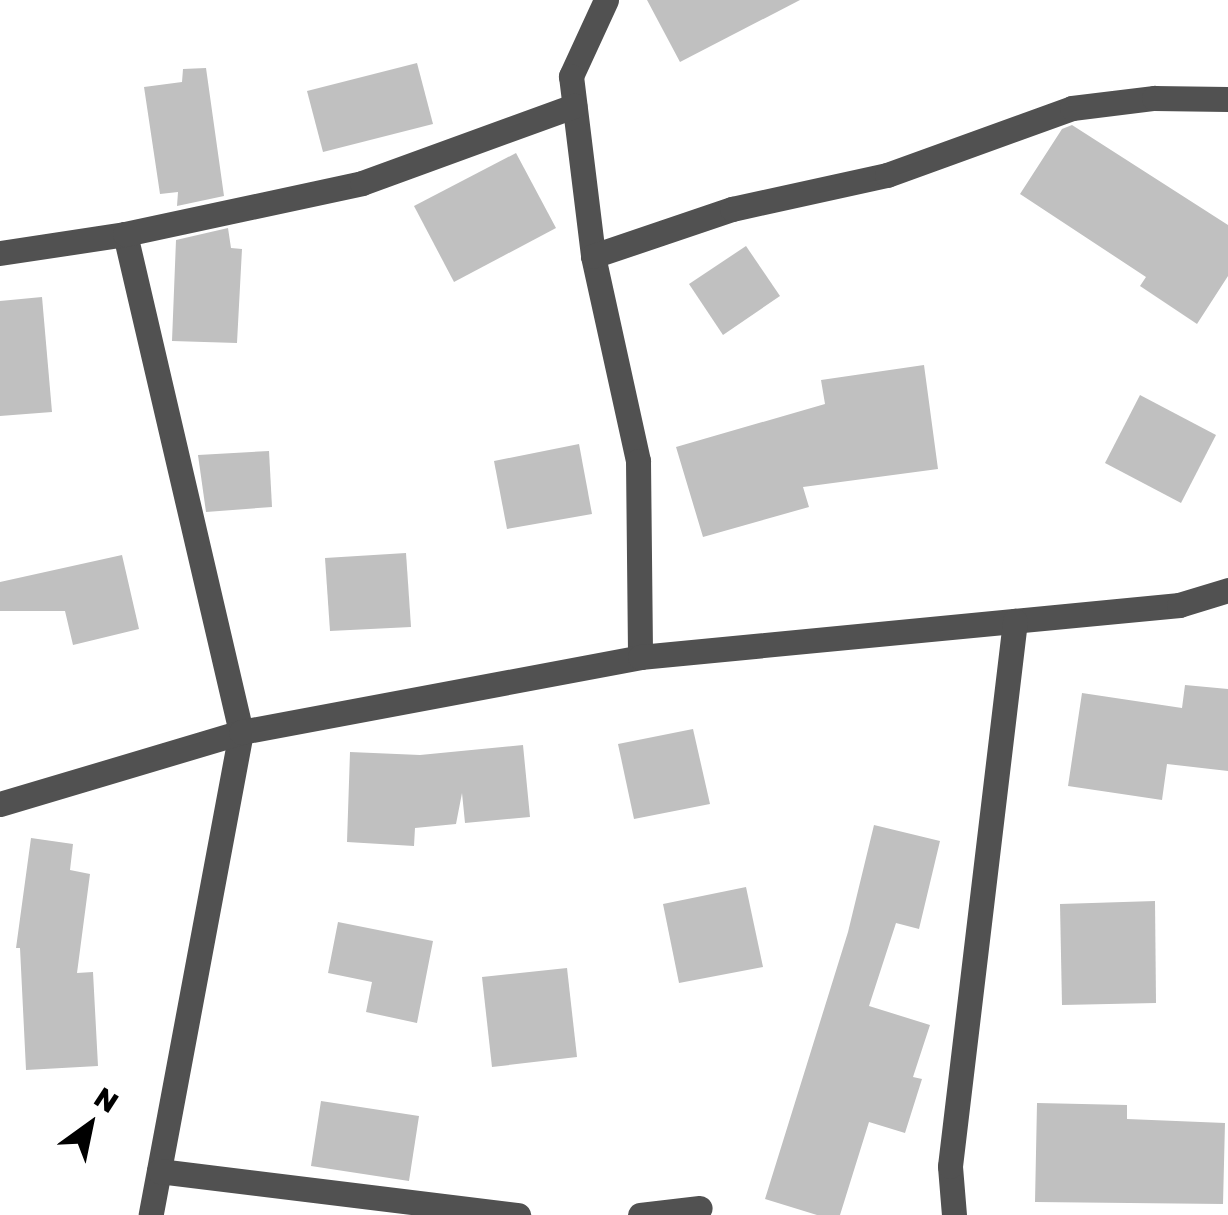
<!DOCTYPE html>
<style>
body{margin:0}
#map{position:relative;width:1228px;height:1215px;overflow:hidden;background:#fff;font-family:"Golos Text",sans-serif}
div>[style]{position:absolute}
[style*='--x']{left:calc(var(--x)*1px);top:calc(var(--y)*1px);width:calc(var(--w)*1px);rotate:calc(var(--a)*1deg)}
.building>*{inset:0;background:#c0c0c0}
.minor>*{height:25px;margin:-12.5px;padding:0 12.5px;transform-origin:12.5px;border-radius:12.5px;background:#515151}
span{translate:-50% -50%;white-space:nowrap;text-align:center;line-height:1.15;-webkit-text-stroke:9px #fff;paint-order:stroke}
.north{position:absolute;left:40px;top:1075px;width:100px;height:100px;-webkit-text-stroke:8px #fff;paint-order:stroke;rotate:33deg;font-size:28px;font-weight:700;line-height:40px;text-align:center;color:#000}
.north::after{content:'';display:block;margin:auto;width:35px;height:45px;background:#000;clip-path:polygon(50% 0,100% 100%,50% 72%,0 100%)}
</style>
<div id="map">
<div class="building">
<i style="clip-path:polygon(647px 0,800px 0,680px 62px)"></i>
<i style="clip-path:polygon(417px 63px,433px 124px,323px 152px,307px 91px)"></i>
<i style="clip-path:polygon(206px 68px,224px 196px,177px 206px,178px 192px,160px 194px,144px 87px,182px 82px,183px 69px)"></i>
<i style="clip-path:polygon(1072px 125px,1228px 225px,1228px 276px,1197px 324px,1140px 286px,1146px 277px,1020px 194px,1062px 129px)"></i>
<i style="clip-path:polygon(516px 153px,556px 228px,454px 282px,414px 206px)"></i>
<i style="clip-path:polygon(228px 228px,231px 248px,242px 249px,237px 343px,172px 341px,176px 240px)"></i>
<i style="clip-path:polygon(746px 246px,780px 296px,723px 335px,689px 284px)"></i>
<i style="clip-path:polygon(42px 297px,52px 412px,0 416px,0 301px)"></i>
<i style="clip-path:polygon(924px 365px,938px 469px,803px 487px,809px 507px,703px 537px,676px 447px,825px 404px,821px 380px)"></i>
<i style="clip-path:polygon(1140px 395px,1216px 435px,1181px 503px,1105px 463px)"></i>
<i style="clip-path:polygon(579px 444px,592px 514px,507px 529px,494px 461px)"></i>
<i style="clip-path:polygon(269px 451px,272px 507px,206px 512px,198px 455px)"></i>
<i style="clip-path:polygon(406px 553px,411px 627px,330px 631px,325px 558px)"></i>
<i style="clip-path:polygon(122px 555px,139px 629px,73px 645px,65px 611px,0 611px,0 582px)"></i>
<i style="clip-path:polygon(1185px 685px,1228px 689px,1228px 771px,1167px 764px,1162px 800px,1068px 786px,1082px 693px,1182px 708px)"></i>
<i style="clip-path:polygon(693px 729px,710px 804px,634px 819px,618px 744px)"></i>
<i style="clip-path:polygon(523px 745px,530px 817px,465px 823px,462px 793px,456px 824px,415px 828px,414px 846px,347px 842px,350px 752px,420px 755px)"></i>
<i style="clip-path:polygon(874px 825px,940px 841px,919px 929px,896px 923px,869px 1006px,930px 1025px,913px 1077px,922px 1079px,905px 1133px,869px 1122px,840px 1215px,817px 1215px,765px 1199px,848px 932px)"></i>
<i style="clip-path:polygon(31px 838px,73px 844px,70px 870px,90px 874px,77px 973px,93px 972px,98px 1066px,26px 1070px,20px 948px,16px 948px)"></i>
<i style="clip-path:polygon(746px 887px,763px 967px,679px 983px,663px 904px)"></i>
<i style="clip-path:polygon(1155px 901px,1156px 1003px,1062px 1005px,1060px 904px)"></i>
<i style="clip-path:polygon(338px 922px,433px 941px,417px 1023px,366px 1012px,372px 982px,328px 973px)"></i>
<i style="clip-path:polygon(567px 968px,577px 1057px,492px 1067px,482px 977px)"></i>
<i style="clip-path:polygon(321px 1101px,419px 1116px,409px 1181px,311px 1166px)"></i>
<i style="clip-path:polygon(1037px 1103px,1127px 1105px,1127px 1119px,1225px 1123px,1223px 1204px,1035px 1202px)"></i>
</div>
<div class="minor">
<i style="--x:606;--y:0;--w:84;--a:114.7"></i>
<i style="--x:571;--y:76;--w:181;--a:83"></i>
<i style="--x:593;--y:256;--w:210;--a:77.6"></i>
<i style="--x:638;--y:461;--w:196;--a:89.4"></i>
<i style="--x:125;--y:234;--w:511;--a:76.89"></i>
<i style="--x:241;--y:732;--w:491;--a:100.6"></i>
<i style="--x:0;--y:253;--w:126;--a:-8.6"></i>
<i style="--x:125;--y:234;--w:242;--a:-12.1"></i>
<i style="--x:362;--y:183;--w:226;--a:-20"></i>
<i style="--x:593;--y:256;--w:147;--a:-18.7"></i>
<i style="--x:732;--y:209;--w:159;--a:-12.4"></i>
<i style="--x:887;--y:175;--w:197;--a:-19.9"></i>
<i style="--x:1072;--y:108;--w:83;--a:-7"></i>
<i style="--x:1154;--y:98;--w:74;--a:0.8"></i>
<i style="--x:0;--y:804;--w:252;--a:-16.6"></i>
<i style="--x:241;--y:732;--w:406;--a:-10.6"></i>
<i style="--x:640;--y:657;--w:542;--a:-5.51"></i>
<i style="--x:1179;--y:605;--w:51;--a:-17"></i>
<i style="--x:159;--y:1171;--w:362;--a:7"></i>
<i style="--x:640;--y:1215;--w:60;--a:-6.7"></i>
<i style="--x:954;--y:1215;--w:49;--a:-94.7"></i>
<i style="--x:950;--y:1166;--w:549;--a:-83.2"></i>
</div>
<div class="north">N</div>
</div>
